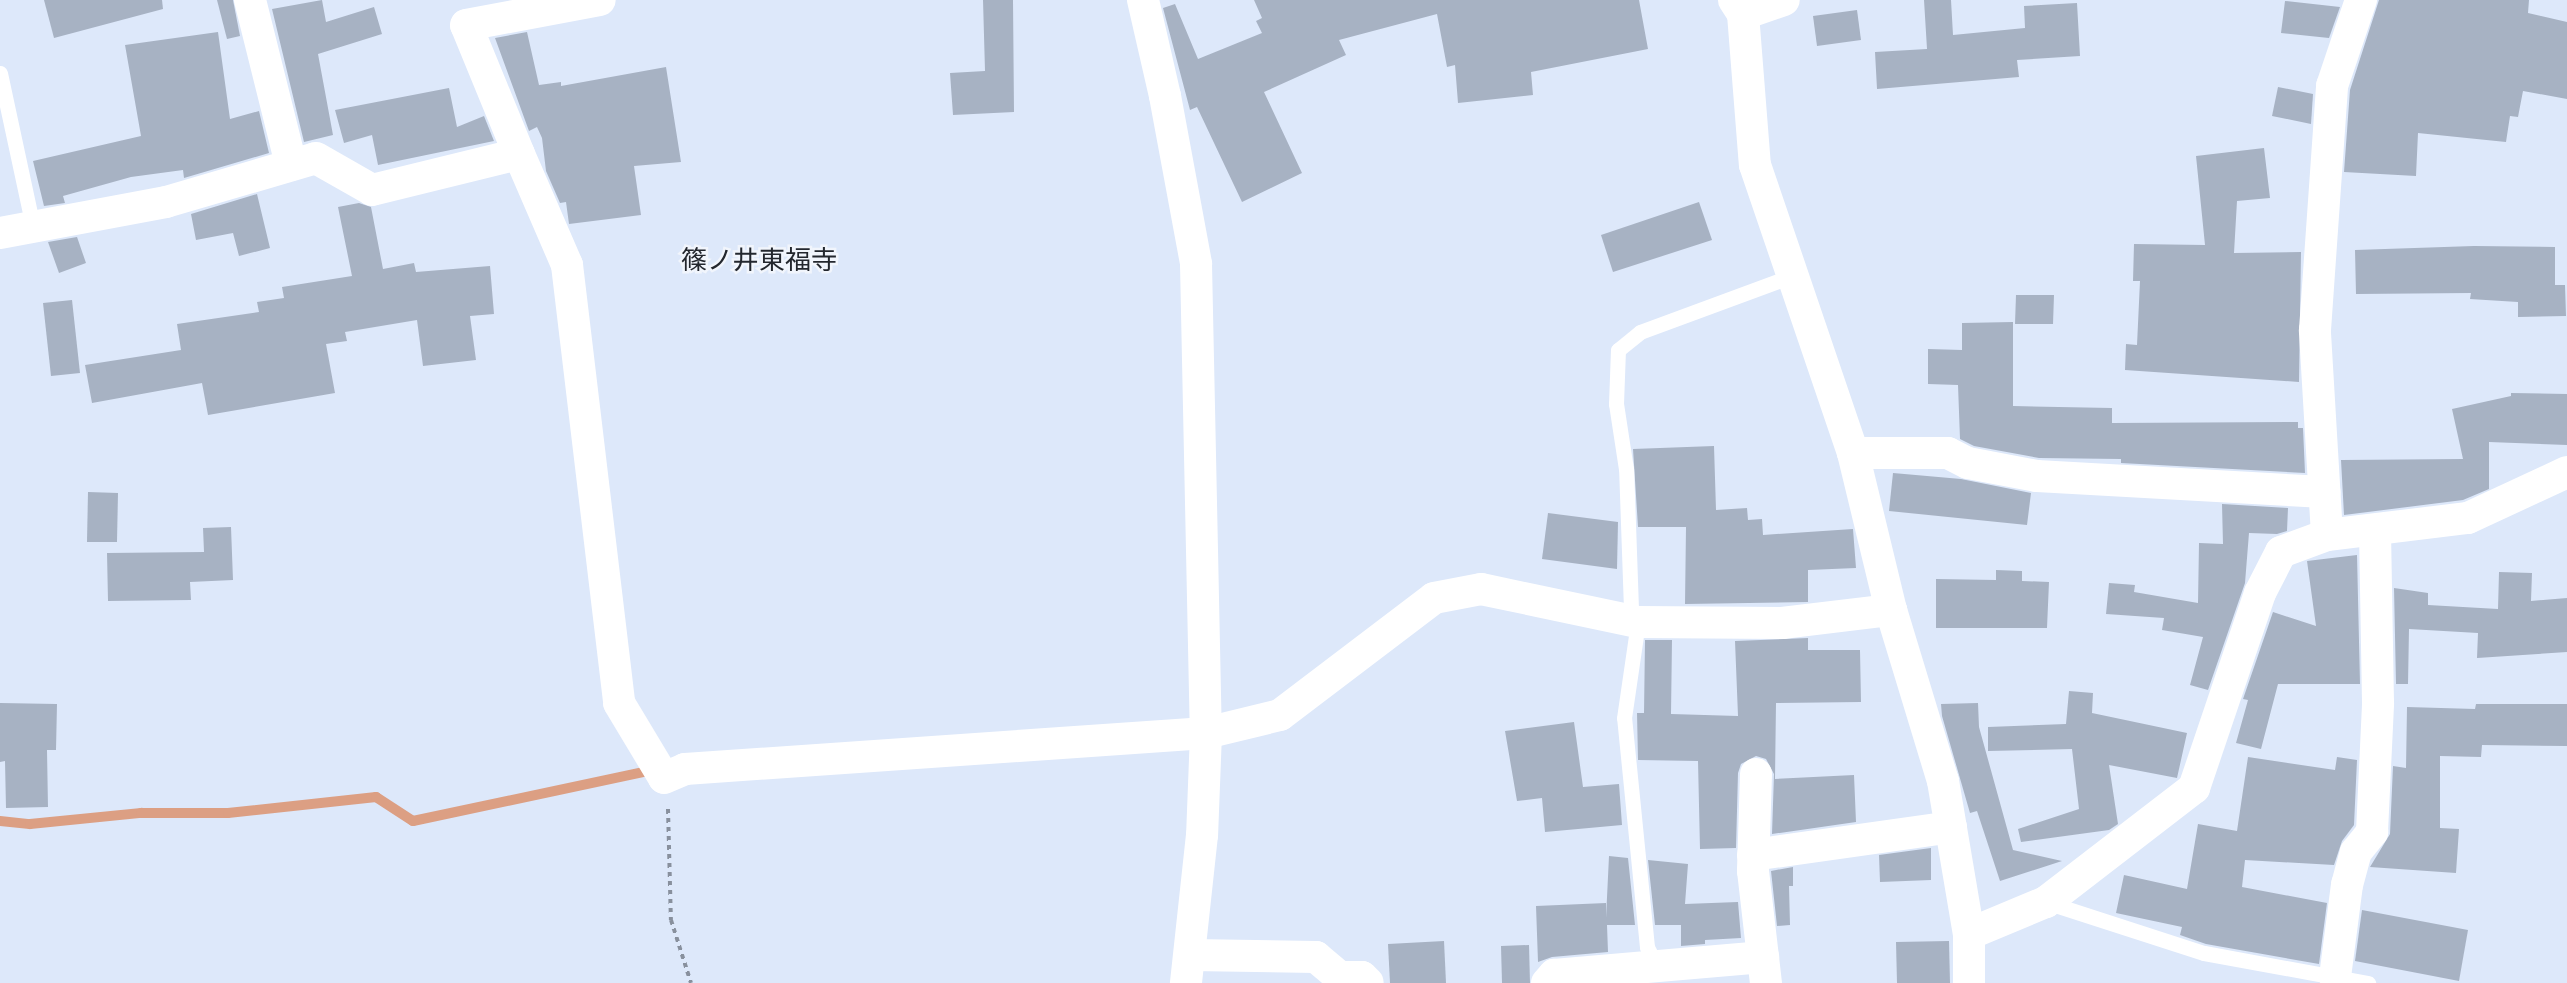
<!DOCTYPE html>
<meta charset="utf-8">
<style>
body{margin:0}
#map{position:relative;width:2567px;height:983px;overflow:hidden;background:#dde8fa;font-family:"Titillium Web","Noto Sans JP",sans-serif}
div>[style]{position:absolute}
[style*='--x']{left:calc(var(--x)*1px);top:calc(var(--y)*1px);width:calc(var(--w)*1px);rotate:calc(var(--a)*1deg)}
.stream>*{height:10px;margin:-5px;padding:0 5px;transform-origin:5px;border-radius:5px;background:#dc9f83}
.building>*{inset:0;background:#a7b2c3}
.path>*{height:4px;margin-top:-2px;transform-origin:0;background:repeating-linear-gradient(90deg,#88909d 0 4.5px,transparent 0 9px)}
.service>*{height:15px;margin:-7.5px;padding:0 7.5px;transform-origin:7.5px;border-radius:7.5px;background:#fff}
.minor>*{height:32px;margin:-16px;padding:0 16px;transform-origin:16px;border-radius:16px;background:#fff}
span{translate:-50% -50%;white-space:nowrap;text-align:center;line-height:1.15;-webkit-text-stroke:5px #f1f5fc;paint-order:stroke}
.quarter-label{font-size:26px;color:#23272e}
</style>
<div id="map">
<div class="stream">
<i style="--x:0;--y:821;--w:30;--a:6"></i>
<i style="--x:30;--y:824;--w:112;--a:-5.7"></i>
<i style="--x:141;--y:813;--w:87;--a:0"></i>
<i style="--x:228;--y:813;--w:149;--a:-6.2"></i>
<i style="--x:376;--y:797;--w:44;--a:33"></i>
<i style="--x:413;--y:821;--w:241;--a:-12"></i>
</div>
<div class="building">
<i style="clip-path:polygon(44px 0,162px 0,163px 9px,54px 38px)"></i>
<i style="clip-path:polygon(217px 0,233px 0,240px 36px,227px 39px)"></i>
<i style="clip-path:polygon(322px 0,326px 22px,374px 7px,382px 34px,318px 54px,333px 135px,304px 142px,272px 9px)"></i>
<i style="clip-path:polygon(983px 0,1013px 0,1014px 112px,953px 115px,950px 73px,985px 71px)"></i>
<i style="clip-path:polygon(1254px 0,1639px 0,1648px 49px,1531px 72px,1533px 95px,1458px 103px,1455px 65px,1447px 67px,1437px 14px,1339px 40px,1346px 55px,1264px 92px,1302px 173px,1242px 202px,1197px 107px,1190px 110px,1163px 8px,1175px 4px,1198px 59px,1262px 33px,1256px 21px,1262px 18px)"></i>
<i style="clip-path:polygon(1924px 0,1951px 0,1953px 35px,2025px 28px,2024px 6px,2077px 3px,2080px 56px,2017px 60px,2019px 77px,1877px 89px,1875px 52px,1927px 49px)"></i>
<i style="clip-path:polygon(2379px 0,2529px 0,2528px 13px,2567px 22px,2567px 99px,2523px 91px,2518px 117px,2510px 116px,2506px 142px,2418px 133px,2416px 176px,2344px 172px,2350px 90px)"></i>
<i style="clip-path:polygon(2285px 1px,2340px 7px,2329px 38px,2281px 33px)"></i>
<i style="clip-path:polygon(1857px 10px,1861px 40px,1817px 46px,1813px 16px)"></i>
<i style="clip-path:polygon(218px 32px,230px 119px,259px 111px,269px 153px,184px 178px,183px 170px,131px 177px,63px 196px,65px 203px,44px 206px,33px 161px,141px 136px,125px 45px)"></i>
<i style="clip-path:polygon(527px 32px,539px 85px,561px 82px,561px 86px,666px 67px,681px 162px,634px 166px,641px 215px,569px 224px,566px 202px,560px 203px,546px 171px,542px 138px,537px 127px,529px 131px,495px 38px)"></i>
<i style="clip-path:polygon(2278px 87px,2313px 94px,2311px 124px,2272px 116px)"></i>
<i style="clip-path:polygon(449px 88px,457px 127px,484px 116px,494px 141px,378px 165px,372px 135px,344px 143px,335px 110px)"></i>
<i style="clip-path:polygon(2264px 148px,2270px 198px,2237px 201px,2234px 253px,2301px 252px,2299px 382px,2125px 370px,2126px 344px,2137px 345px,2140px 281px,2133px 281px,2134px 244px,2205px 245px,2196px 156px)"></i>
<i style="clip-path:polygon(257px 194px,270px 248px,239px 256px,233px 233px,196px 240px,191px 214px)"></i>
<i style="clip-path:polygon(1699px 202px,1712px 240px,1613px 272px,1601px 235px)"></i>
<i style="clip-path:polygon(359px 203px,371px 207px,383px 269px,414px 263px,416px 272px,490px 266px,494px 314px,470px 316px,476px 360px,423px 366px,417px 320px,345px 332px,347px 341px,326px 344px,335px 393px,208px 415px,202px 383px,92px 403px,85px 365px,181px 350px,177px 324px,259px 312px,257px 302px,284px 298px,282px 287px,352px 276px,338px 207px)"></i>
<i style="clip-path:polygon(77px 237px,86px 263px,59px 273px,48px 242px)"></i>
<i style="clip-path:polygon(2474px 246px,2555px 247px,2555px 285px,2565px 285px,2566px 316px,2518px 317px,2518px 302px,2470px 299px,2471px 293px,2356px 294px,2355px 250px)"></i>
<i style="clip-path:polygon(2016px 295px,2054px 295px,2053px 324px,2015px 324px)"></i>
<i style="clip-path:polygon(72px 300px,80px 373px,51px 376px,43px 303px)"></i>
<i style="clip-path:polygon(2013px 322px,2013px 406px,2112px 408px,2112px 423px,2298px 422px,2298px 428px,2303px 428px,2305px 473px,2121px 463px,2121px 459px,2039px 458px,1974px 446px,1960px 439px,1958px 385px,1928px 384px,1928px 349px,1962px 350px,1962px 323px)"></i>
<i style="clip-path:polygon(2511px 393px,2567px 394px,2567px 445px,2489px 442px,2489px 489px,2463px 500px,2344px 515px,2341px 460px,2463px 459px,2452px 409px,2511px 396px)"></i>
<i style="clip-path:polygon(1714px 446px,1716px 510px,1747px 508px,1748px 520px,1762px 519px,1763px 535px,1853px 529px,1856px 568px,1808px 570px,1808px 602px,1685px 604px,1686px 527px,1638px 527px,1633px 449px)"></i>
<i style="clip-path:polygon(1893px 473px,1961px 479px,2031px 493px,2027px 525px,1889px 511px)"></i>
<i style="clip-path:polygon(88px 492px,118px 493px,117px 542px,87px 542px)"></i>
<i style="clip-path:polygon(2222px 504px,2288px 508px,2287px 531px,2277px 534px,2249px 533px,2245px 583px,2208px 690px,2190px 685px,2203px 637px,2162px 630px,2164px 618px,2106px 614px,2109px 583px,2135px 585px,2134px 592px,2198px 603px,2199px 543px,2223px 544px)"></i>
<i style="clip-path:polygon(1548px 513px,1618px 522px,1617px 569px,1542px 559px)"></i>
<i style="clip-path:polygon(231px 527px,233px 580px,190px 582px,191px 600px,108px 601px,107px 553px,204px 552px,203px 528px)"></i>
<i style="clip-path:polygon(2357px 555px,2360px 684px,2278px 684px,2261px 749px,2236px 743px,2248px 700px,2243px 699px,2273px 612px,2316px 626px,2307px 561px)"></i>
<i style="clip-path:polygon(1996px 570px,2022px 571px,2022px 581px,2049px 582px,2047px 628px,1936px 628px,1936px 579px,1996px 580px)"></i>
<i style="clip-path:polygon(2499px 572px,2532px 573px,2531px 601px,2567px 598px,2567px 652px,2477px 658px,2478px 633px,2409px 629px,2408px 684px,2396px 684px,2394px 588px,2428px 593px,2428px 605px,2498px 609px)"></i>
<i style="clip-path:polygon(1808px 638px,1808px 650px,1860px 650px,1861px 702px,1776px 703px,1775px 779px,1854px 775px,1856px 822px,1772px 834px,1774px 774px,1766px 759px,1756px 756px,1741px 764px,1738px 773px,1736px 848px,1700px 849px,1698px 761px,1638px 760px,1637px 713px,1644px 713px,1645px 640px,1672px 640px,1671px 714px,1738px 716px,1735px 641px)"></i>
<i style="clip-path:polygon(2069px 691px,2093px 693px,2092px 713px,2187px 733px,2177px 778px,2109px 765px,2118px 824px,2109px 830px,2021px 842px,2018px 829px,2079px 809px,2072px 749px,1988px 751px,1988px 727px,2066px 724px)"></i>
<i style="clip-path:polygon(0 703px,57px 704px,56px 750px,47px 750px,48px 807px,6px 808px,5px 761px,0 762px)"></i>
<i style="clip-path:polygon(1978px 703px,1979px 727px,2013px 850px,2062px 861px,2000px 881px,1977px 811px,1970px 813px,1942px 716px,1941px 704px)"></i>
<i style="clip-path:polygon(2476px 704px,2567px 704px,2567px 746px,2482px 745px,2481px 757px,2440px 756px,2440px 828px,2459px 829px,2456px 873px,2370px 867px,2390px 834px,2393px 766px,2406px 768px,2407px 707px,2475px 709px)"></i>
<i style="clip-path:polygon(1574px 722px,1583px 787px,1619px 784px,1622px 825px,1545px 832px,1542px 798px,1517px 801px,1505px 731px)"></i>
<i style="clip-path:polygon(2248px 757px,2335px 770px,2337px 757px,2357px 760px,2354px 825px,2342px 841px,2334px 865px,2245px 860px,2242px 887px,2327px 903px,2319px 964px,2206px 944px,2180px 935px,2182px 927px,2116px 913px,2124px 875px,2187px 889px,2198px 824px,2237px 831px)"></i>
<i style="clip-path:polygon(1931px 848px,1931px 880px,1880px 882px,1879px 855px)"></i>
<i style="clip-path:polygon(1609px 856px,1628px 858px,1635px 925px,1607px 925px,1608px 952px,1552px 957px,1538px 962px,1536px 906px,1606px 903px,1606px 918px)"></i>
<i style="clip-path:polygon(1648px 860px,1688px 864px,1685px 904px,1738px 902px,1741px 938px,1705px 940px,1705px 944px,1681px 946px,1681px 925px,1655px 925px)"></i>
<i style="clip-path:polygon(1793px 867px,1793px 886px,1789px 886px,1790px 925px,1777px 926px,1771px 871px)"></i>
<i style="clip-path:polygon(2362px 910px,2468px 930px,2459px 981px,2355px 961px)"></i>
<i style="clip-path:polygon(1444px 941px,1446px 983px,1390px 983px,1388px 944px)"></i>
<i style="clip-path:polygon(1949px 941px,1950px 983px,1897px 983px,1896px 942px)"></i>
<i style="clip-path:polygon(1529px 945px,1530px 983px,1502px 983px,1501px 946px)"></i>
</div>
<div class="path">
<i style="--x:668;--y:809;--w:111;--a:88.5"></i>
<i style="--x:671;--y:920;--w:66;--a:72.4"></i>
</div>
<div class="service">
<i style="--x:0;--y:73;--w:157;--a:77.9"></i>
<i style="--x:2046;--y:902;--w:166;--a:17.9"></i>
<i style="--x:2204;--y:953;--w:167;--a:10.4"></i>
<i style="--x:1657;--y:966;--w:21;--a:-118"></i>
<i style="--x:1647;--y:947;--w:230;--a:-95.7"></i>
<i style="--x:1624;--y:718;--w:97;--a:-81.7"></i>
<i style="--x:1638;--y:622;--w:15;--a:-118"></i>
<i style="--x:1631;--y:609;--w:140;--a:-92"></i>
<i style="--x:1626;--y:469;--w:66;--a:-98.7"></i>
<i style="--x:1616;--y:404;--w:54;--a:-87.9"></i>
<i style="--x:1618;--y:350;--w:28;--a:-39"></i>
<i style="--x:1640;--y:332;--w:161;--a:-20.3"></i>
</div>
<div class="minor">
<i style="--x:250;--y:0;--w:170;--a:76"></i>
<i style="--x:1143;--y:0;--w:98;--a:77.1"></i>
<i style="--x:1165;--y:96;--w:171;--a:79.5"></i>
<i style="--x:1196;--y:264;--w:469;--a:88.8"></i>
<i style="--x:1206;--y:733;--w:102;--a:92.2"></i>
<i style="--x:1202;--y:835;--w:149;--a:96.2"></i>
<i style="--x:1734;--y:0;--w:17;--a:57"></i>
<i style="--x:1743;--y:14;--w:151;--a:85.5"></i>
<i style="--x:1755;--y:165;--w:304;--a:71.2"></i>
<i style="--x:1853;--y:453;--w:162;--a:76.4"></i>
<i style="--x:1891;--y:610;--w:179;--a:73.1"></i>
<i style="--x:1943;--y:781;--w:155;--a:80.4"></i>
<i style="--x:1969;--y:934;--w:49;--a:90"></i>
<i style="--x:1743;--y:14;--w:43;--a:-18.9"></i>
<i style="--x:519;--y:154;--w:121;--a:66.6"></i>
<i style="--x:567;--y:265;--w:441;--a:83.2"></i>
<i style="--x:619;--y:703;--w:87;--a:59"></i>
<i style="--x:664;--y:778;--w:23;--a:-23"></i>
<i style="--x:685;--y:769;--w:522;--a:-3.95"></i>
<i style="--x:1206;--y:733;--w:76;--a:-13.7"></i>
<i style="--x:1280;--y:715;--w:193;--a:-37.2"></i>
<i style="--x:1434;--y:598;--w:48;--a:-10.8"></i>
<i style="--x:1481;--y:589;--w:160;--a:11.9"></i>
<i style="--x:1638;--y:622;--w:144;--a:0.4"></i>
<i style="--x:1782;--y:623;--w:110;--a:-6.8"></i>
<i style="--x:0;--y:233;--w:169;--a:-10.6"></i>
<i style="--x:166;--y:202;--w:156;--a:-16.3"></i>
<i style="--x:316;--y:158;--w:64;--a:29.7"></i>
<i style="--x:372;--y:190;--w:151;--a:-13.8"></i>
<i style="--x:519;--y:154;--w:139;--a:-112.3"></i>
<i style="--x:466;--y:25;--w:136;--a:-10.6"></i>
<i style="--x:1853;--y:453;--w:95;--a:0"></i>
<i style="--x:1948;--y:453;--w:22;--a:27"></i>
<i style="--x:1968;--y:463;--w:70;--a:10.7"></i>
<i style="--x:2037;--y:476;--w:288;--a:3.2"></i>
<i style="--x:2327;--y:535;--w:205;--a:-93.4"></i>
<i style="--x:2315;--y:330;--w:245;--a:-86"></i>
<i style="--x:2332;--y:86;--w:91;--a:-71.4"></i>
<i style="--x:1756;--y:774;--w:97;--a:91.8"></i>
<i style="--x:1753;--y:871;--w:113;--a:83.4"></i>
<i style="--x:1753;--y:855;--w:200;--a:-8"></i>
<i style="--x:1969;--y:934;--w:83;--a:-22.6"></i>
<i style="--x:2046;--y:902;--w:187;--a:-37.6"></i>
<i style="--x:2194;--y:788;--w:206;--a:-71.3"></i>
<i style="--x:2260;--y:593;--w:46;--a:-62.9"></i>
<i style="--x:2281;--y:552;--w:49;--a:-20.3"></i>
<i style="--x:2327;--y:535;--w:142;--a:-6.9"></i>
<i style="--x:2468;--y:518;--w:109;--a:-24.9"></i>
<i style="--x:1191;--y:955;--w:125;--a:0.9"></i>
<i style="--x:1316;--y:957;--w:31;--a:40"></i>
<i style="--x:1340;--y:977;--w:22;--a:0"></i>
<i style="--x:1362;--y:977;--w:8;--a:45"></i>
<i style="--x:2335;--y:977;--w:93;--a:-82.6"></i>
<i style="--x:2347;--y:885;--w:34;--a:-75"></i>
<i style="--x:2356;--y:852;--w:26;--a:-51"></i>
<i style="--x:2372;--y:832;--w:129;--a:-87.3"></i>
<i style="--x:2378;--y:703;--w:171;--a:-91"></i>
<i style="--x:1547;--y:983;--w:11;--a:-49"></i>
<i style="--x:1554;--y:975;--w:210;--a:-4.9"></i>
</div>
<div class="quarter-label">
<span style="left:759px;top:260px">篠ノ井東福寺</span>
</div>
</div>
